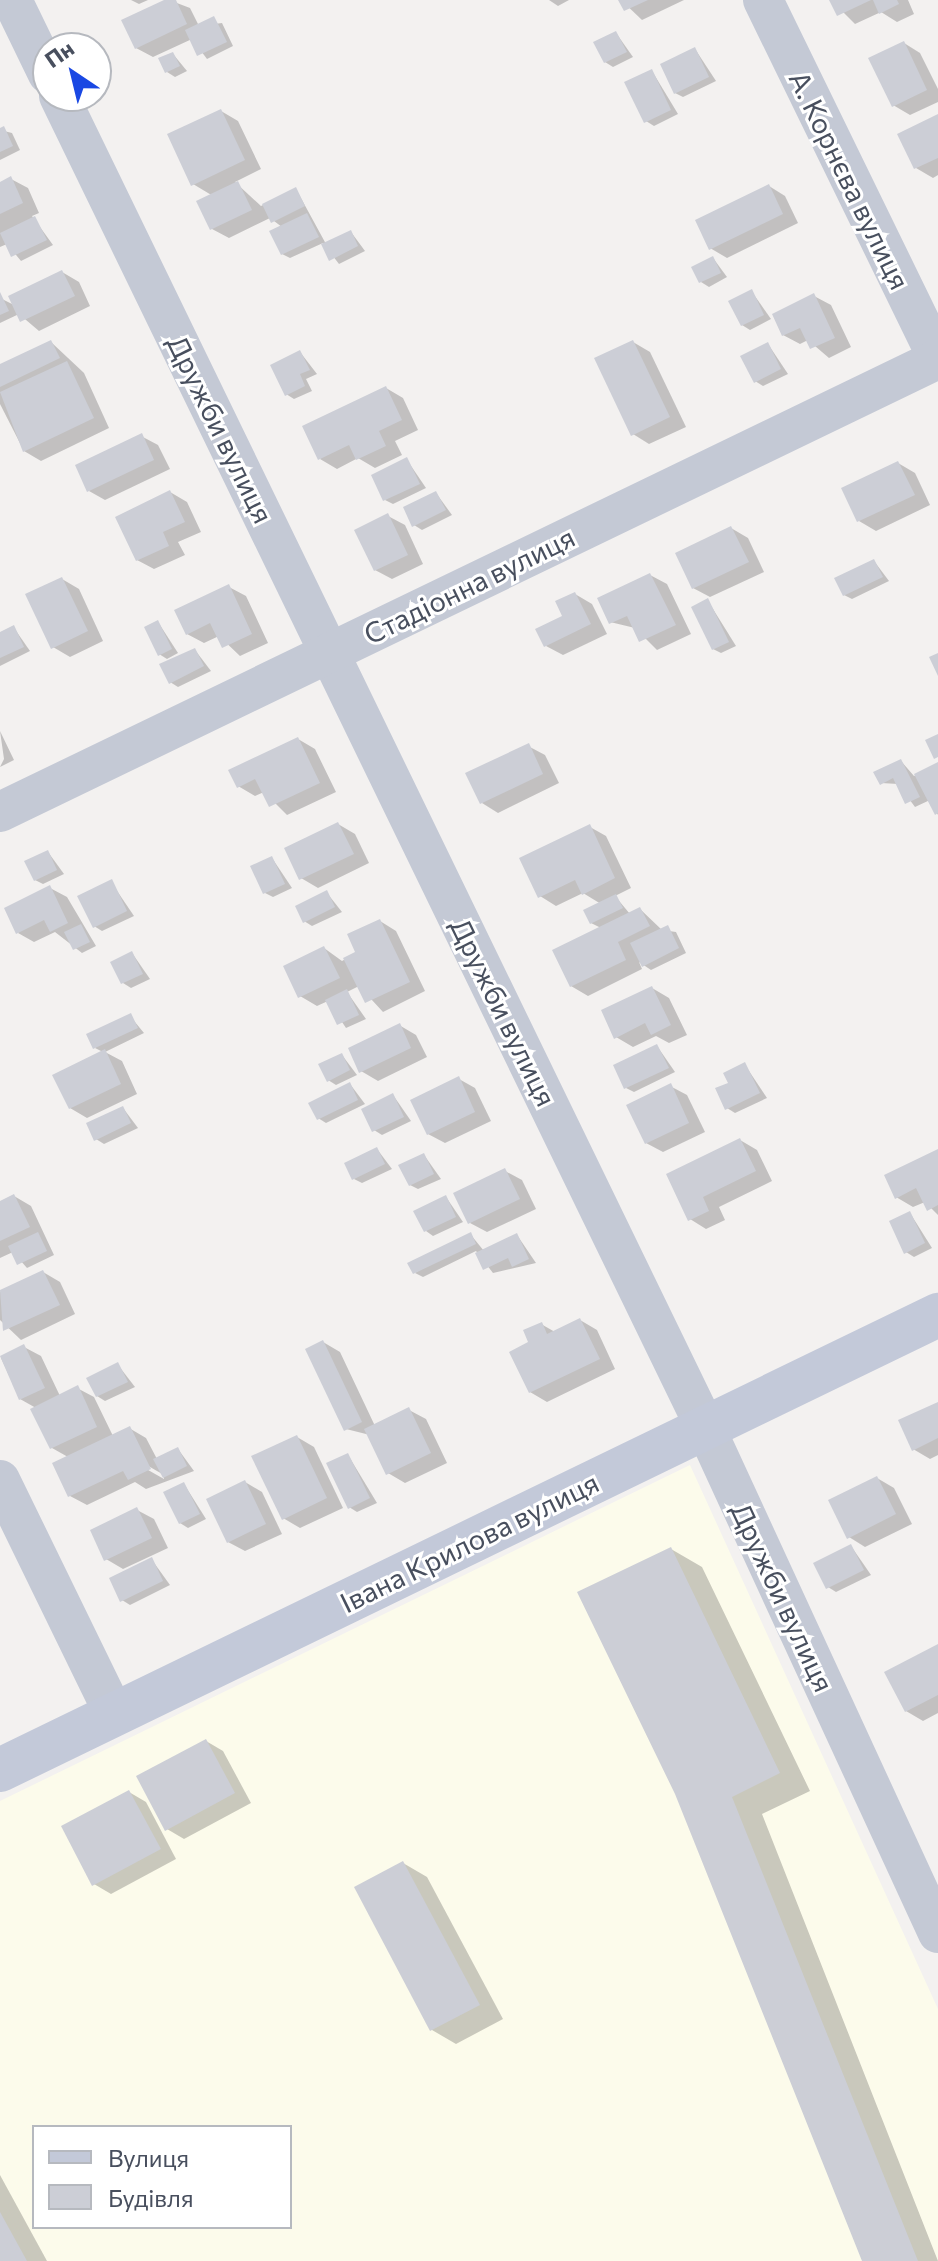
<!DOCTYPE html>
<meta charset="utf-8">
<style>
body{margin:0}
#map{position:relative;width:938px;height:2261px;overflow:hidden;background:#f3f1f0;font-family:Commissioner,sans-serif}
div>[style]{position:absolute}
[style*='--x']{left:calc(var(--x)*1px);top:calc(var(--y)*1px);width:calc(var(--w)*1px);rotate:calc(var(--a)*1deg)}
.commercial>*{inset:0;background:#fcfbeb}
.shadow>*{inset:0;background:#0003}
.building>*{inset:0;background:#ccced6}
.street>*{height:40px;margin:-20px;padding:0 20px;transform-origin:20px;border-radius:20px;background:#c4c9d5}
.secondary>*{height:44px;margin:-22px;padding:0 22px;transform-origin:22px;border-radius:22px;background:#c3c9d9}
span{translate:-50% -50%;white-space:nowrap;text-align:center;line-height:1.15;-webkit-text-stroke:6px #fff;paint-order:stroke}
.street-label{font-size:28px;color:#484f5e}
.legend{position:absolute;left:32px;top:2125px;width:260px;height:104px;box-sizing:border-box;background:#fff;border:2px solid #b6b9bf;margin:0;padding:10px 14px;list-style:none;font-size:24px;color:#484f5e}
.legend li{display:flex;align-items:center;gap:16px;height:40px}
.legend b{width:40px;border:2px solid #b6b9bf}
.north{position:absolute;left:32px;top:32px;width:80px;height:80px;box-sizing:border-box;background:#fff;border:2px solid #b6b9bf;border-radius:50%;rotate:325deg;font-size:22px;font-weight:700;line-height:32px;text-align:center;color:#484f5e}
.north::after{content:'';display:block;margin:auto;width:28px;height:36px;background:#1a48e3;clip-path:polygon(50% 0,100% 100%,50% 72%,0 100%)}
</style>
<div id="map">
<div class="commercial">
<i style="clip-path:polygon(evenodd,690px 1465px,938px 2009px,938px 2261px,0 2261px,0 1801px,690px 1465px,34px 2127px,290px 2127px,290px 2227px,34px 2227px,34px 2127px)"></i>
</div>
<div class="shadow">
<i style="clip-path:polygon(131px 0,148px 0,139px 4px)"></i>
<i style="clip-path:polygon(169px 0,190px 8px,199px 26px,222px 23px,233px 46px,207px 59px,192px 39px,153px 57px,136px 48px)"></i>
<i style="clip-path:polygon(549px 0,569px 0,558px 6px)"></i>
<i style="clip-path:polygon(621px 0,684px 0,642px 20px)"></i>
<i style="clip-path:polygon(831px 0,908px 0,914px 14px,897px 22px,881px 12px,855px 24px)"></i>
<i style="clip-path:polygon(616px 33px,633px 57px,613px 67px,605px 62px)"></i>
<i style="clip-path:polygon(904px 43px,920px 53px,938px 89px,938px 102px,910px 115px,893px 105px)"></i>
<i style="clip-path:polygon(695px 49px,716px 81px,683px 97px,675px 93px)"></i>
<i style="clip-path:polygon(173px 54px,187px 71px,175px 77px,167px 72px)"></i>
<i style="clip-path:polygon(652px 71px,678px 114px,654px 126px,646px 121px)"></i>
<i style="clip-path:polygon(221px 111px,238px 121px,261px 169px,235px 182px,261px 206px,296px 189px,326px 244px,351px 232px,365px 251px,339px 264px,323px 243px,290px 258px,282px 254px,282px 227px,270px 218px,229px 238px,212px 229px,213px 196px,193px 184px)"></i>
<i style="clip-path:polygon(938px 116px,938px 175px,933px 178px,916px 168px)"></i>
<i style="clip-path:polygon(0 130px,12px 133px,20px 150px,0 160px)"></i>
<i style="clip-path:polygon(11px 179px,28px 188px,39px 213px,32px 216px,53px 245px,21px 261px,7px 244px,0 247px,0 184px)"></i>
<i style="clip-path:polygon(769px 186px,785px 196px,798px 223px,727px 258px,710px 248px)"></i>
<i style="clip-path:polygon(713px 258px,727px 277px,709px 287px,701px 282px)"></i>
<i style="clip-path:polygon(62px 272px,79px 282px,90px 306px,39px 331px,19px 314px,0 323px,0 298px,14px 305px)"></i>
<i style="clip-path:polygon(752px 292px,771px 319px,750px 330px,742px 325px)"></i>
<i style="clip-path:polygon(814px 296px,831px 305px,851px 347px,829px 358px,808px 340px,800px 344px,783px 335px)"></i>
<i style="clip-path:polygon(51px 342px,84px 373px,109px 428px,41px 461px,24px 451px,0 404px,0 367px)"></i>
<i style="clip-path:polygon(633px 342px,650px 352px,686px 427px,649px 444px,633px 434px)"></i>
<i style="clip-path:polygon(768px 344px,788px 374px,763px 386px,755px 381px)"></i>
<i style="clip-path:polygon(300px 352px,317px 374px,306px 379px,312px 391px,294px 399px,286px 394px)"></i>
<i style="clip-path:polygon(386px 388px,403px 398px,418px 430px,395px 441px,402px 455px,375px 468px,358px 458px,337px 469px,320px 459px)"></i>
<i style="clip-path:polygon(141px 436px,158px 445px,170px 469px,105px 500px,89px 491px)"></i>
<i style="clip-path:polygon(407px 460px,426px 488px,393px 504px,385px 500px)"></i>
<i style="clip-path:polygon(898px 463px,915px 473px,930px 505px,876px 531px,859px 521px)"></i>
<i style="clip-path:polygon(170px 492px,187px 502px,201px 532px,178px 542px,185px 555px,154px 569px,137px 560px)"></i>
<i style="clip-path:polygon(436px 493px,452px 515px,422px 530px,414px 525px)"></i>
<i style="clip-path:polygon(388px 516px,405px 525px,423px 564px,392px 579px,375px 570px)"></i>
<i style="clip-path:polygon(731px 528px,748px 538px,764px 572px,710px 597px,693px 588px)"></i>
<i style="clip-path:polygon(874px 561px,889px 581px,852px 599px,844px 595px)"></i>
<i style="clip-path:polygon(650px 575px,667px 584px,691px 634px,657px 650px,635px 628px,610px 622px)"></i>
<i style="clip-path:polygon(62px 579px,79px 589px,103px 641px,70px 657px,53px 647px)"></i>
<i style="clip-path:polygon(229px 587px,246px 596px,268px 643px,240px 656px,219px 636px,204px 643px,187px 634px)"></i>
<i style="clip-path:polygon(575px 594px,592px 604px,607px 634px,563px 655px,546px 646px)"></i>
<i style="clip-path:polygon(708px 601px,736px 646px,721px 653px,713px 649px)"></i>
<i style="clip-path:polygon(158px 622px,178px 653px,167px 659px,159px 654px)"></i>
<i style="clip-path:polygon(14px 628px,30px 651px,0 666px,0 634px)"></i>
<i style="clip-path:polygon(195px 650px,211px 671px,178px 687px,170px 682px)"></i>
<i style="clip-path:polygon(0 731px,14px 760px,0 767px,4px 759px)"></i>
<i style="clip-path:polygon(298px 739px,315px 749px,336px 792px,287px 815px,264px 792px,255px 796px,238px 786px)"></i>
<i style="clip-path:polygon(528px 746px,545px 755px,559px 783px,498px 813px,482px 803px)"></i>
<i style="clip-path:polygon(901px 761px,914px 776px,938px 765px,938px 815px,930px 800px,915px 807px,898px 784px,881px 783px)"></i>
<i style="clip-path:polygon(338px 824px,355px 834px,369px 863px,318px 888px,301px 878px)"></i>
<i style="clip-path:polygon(590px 827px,606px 836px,631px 888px,615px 896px,630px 914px,640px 909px,662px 930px,676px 932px,686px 953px,651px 970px,639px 962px,642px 969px,588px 996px,571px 986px,601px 928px,591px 923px,601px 904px,583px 893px,556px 906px,540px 896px)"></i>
<i style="clip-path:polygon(48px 852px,64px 874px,43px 884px,35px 880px)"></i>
<i style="clip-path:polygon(272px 858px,292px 888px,273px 897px,265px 893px)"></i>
<i style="clip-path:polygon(111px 882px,134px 916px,102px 931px,94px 926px)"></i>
<i style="clip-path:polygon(50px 888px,67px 897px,96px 946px,82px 953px,55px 932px,34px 942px,18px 933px)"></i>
<i style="clip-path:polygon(327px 893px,342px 912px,312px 926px,304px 921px)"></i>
<i style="clip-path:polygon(380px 921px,396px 931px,425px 991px,383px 1012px,359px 986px,347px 992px,366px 1019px,346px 1028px,328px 1001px,317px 1006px,300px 996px,324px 948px,342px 961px,358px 952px)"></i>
<i style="clip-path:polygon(132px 953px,150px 979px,131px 988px,123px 983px)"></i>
<i style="clip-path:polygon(652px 988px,669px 998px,687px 1035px,669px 1043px,656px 1036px,633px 1047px,616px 1037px)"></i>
<i style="clip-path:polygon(130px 1016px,144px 1033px,105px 1052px,122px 1061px,137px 1094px,87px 1118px,70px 1108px,103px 1052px,95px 1048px)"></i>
<i style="clip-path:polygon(399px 1025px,416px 1035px,427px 1057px,378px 1081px,361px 1071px)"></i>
<i style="clip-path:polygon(657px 1046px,675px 1072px,634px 1092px,626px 1088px)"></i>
<i style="clip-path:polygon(342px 1055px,357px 1075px,336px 1085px,328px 1080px)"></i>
<i style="clip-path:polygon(745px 1065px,767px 1098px,735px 1113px,727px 1108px,730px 1084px)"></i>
<i style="clip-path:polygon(459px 1079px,475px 1088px,491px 1121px,445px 1143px,428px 1134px)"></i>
<i style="clip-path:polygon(350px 1084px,365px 1104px,326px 1123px,318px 1118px)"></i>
<i style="clip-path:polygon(670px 1086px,687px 1095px,705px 1132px,663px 1152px,646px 1143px)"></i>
<i style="clip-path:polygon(393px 1095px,411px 1121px,382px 1135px,374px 1130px)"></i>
<i style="clip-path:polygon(123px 1108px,138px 1128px,104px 1144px,96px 1139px)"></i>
<i style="clip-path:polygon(740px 1140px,757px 1150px,772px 1181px,719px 1207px,725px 1220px,706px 1229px,690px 1219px,668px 1174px)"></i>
<i style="clip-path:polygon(377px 1149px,392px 1169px,362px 1183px,354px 1179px)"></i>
<i style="clip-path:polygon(938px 1152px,938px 1215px,925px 1202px,913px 1207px,896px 1197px)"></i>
<i style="clip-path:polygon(424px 1155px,441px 1179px,418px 1189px,410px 1185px)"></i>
<i style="clip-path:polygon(505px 1171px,522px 1180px,536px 1209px,487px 1232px,470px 1223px)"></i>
<i style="clip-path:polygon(14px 1196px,31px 1206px,54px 1255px,27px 1268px,13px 1252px,0 1258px,0 1203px)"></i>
<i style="clip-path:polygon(446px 1197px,463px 1222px,433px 1236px,426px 1231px)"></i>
<i style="clip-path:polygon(910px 1213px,932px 1248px,914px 1257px,906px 1252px)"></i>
<i style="clip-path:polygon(471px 1235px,484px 1251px,517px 1235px,536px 1263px,493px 1273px,476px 1251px,423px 1277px,415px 1273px)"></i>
<i style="clip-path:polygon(43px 1272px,60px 1282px,75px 1314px,21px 1340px,0 1320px,0 1292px)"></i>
<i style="clip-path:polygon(580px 1320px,597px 1330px,615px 1369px,547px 1402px,530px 1392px,531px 1343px,541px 1324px,555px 1332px)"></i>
<i style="clip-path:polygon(323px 1342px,340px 1352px,375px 1426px,409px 1410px,426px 1419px,447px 1463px,405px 1483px,388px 1473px,370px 1435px,346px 1429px)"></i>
<i style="clip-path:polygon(evenodd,24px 1347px,41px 1356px,60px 1396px,77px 1388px,94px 1397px,113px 1436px,129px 1428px,146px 1438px,157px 1459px,178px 1449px,194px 1471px,146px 1489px,135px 1482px,87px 1505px,70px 1496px,68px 1457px,52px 1448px,36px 1408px,20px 1399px,1px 1358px,24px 1347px,143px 1463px,164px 1475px,164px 1479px,141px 1466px,143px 1463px)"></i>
<i style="clip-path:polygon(118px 1365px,135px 1387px,105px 1401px,97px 1396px)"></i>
<i style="clip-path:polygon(938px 1404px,938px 1455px,930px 1459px,913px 1449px)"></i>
<i style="clip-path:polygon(297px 1437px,314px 1447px,343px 1508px,300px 1528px,283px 1518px)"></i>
<i style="clip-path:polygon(348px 1455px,377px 1503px,357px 1512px,349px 1507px)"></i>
<i style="clip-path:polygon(877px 1478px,894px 1488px,912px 1524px,865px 1547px,849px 1537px)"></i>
<i style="clip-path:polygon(245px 1482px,262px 1492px,282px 1534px,245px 1551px,228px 1542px)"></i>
<i style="clip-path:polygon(184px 1484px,206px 1519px,188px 1528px,180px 1523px)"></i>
<i style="clip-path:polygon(137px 1510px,154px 1519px,168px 1548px,123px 1569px,106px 1559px)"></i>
<i style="clip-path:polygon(851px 1546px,871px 1575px,836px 1592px,828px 1587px)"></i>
<i style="clip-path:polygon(671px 1549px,702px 1567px,810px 1791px,762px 1814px,938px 2261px,864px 2261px,677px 1794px)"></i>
<i style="clip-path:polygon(152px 1560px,170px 1585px,130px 1605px,122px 1600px)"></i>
<i style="clip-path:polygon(938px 1647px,938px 1713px,923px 1721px,906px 1711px)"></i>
<i style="clip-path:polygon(206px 1741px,223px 1751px,251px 1803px,184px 1839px,167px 1829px)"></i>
<i style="clip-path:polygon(129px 1792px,146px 1802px,176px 1859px,111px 1894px,94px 1884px)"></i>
<i style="clip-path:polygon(403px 1863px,427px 1877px,503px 2019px,456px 2044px,432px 2030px)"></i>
<i style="clip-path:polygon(0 2175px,47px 2261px,0 2261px)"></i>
</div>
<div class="building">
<i style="clip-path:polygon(164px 0,176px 0,187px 24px,135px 49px,121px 20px)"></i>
<i style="clip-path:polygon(618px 0,648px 0,624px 11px)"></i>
<i style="clip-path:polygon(829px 0,871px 0,837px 16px)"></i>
<i style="clip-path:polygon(873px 0,897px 0,899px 4px,879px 14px)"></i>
<i style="clip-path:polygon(214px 16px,227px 42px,197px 56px,185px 30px)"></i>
<i style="clip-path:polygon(616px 31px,627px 52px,604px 63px,593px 42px)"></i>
<i style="clip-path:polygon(904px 41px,927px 90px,892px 107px,868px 58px)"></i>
<i style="clip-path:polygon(695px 47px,709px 77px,674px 94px,660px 64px)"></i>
<i style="clip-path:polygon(173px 52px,180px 66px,165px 73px,158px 58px)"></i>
<i style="clip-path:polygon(652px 69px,671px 110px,644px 123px,624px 82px)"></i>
<i style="clip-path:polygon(221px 109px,245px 160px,191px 186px,167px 134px)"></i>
<i style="clip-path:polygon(938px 114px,938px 158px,914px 169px,897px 134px)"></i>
<i style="clip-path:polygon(4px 126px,13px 146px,0 152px,0 128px)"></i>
<i style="clip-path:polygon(11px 176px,23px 203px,0 214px,0 182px)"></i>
<i style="clip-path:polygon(238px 181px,252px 210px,210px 230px,196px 201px)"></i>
<i style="clip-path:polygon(769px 184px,783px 214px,709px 250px,695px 220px)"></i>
<i style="clip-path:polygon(296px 187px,305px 206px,271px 223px,262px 204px)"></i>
<i style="clip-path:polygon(307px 213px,319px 237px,281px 255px,269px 231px)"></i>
<i style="clip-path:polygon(35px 216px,47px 240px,11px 257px,0 233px)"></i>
<i style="clip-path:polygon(351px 230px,358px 246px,329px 261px,321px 244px)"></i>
<i style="clip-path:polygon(713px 256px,721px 273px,699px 283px,691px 267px)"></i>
<i style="clip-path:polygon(62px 270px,75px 296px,20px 322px,8px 296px)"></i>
<i style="clip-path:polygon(752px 289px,764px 315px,741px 326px,728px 301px)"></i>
<i style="clip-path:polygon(0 292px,9px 311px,0 315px)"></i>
<i style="clip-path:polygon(814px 293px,835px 338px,810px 349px,800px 328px,782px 336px,772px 314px)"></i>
<i style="clip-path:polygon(51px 340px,60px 358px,0 387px,0 364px)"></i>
<i style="clip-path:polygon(633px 340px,670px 417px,631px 436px,594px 358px)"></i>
<i style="clip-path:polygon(768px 342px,781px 369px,754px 383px,740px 356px)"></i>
<i style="clip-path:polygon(300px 350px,310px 370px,300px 374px,305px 386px,285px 396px,270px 365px)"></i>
<i style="clip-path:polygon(67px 361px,94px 418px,23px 452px,0 392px)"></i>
<i style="clip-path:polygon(386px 386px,402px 420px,379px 431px,386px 446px,356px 460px,349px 445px,318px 460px,302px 426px)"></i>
<i style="clip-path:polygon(142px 433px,154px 460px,87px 492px,75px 465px)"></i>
<i style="clip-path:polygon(407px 457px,420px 484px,383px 501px,371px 475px)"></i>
<i style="clip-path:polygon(898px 461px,915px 495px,857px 522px,841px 488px)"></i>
<i style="clip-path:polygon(170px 490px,185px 522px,163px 532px,169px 546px,136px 561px,115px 517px)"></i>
<i style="clip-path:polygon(436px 491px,446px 510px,412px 527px,403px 507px)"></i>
<i style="clip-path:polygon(388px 513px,408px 555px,374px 571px,354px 530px)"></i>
<i style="clip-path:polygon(731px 526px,749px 562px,692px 589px,675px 553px)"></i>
<i style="clip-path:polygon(874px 559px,883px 577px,843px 596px,834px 578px)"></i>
<i style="clip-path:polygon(650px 573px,676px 625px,639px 642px,627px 616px,609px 624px,597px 598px)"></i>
<i style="clip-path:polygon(62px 577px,88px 631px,51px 649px,25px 594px)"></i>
<i style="clip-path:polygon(229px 584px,252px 634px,222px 648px,210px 623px,186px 635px,174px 610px)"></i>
<i style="clip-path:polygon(575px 592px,591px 624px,544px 647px,535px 629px,562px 616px,555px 601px)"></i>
<i style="clip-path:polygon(708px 598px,729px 642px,712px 650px,691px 607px)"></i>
<i style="clip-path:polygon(158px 620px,172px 649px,158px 656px,144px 627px)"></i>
<i style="clip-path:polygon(14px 625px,24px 647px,0 658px,0 632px)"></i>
<i style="clip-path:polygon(195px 648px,204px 666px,169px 684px,159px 664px)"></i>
<i style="clip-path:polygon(938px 653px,938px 676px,929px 657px)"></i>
<i style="clip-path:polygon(938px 734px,938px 757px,934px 759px,925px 740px)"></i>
<i style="clip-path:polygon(298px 737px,320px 783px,269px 807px,255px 779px,237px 788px,228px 770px)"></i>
<i style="clip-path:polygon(529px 743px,543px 774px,480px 804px,465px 773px)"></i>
<i style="clip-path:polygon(901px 759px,920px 797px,905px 804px,893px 778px,880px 785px,873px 772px)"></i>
<i style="clip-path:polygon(938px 762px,938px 813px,935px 815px,914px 774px)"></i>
<i style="clip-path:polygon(338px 822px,354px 854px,299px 880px,284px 848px)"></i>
<i style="clip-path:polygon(590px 824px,615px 878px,582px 895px,575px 880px,538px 898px,519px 858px)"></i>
<i style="clip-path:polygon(48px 850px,57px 870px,34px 881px,24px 861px)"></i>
<i style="clip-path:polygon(272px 856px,285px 884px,263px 894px,250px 866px)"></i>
<i style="clip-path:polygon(112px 879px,127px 911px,93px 928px,77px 896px)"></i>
<i style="clip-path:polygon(50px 885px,68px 923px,50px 932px,44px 920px,16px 934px,4px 908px)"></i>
<i style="clip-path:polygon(327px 890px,335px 907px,303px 923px,295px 906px)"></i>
<i style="clip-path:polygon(616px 894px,623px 908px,590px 924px,583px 910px)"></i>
<i style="clip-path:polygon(640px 907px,650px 926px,618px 942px,626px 960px,570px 987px,552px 950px)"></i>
<i style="clip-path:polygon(380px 919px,410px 982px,365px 1003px,343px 958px,355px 952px,347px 934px)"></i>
<i style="clip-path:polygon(81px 924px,90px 942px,73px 950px,64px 932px)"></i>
<i style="clip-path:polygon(668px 925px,679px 948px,642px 967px,630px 943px)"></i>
<i style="clip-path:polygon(324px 946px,340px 978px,298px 998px,283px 966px)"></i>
<i style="clip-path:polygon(132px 951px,143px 974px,121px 984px,110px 962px)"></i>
<i style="clip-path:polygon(652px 986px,671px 1025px,651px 1035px,645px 1023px,614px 1039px,601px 1010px)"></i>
<i style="clip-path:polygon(347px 989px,359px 1015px,337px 1025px,325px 1000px)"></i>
<i style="clip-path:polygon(131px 1013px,138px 1028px,93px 1049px,86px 1034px)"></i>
<i style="clip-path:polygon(400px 1023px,411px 1048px,359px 1073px,348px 1048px)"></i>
<i style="clip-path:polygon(657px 1044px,669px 1068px,624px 1089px,613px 1065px)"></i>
<i style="clip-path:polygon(105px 1049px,121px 1084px,69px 1109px,52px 1075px)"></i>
<i style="clip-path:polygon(342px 1053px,350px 1070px,327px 1082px,318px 1064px)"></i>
<i style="clip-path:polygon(745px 1062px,760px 1093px,725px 1110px,715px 1088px,728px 1083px,723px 1073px)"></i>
<i style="clip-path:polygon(459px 1076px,475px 1112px,427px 1135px,410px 1100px)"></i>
<i style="clip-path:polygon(350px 1082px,358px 1100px,317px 1120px,308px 1103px)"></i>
<i style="clip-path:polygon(671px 1083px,689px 1123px,645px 1144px,626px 1105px)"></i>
<i style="clip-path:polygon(393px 1093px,404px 1117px,372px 1132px,361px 1109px)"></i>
<i style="clip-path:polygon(123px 1106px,131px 1123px,94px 1141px,86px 1123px)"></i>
<i style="clip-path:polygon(740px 1138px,756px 1171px,703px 1197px,709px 1211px,688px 1221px,666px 1174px)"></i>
<i style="clip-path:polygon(377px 1147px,385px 1164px,352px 1180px,344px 1163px)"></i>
<i style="clip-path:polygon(938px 1149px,938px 1205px,927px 1211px,916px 1188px,895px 1199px,884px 1175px)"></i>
<i style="clip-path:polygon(424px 1153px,434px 1174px,409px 1186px,398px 1165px)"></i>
<i style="clip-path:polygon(505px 1168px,520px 1199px,468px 1224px,453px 1193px)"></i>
<i style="clip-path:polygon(14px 1194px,30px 1227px,0 1241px,0 1201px)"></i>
<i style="clip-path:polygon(446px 1195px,456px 1217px,424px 1232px,413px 1211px)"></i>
<i style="clip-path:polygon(910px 1211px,925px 1243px,904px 1254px,889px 1221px)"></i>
<i style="clip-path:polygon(38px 1232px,47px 1251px,17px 1265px,8px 1246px)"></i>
<i style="clip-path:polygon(471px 1232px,476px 1244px,413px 1274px,407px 1263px)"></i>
<i style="clip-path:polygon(517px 1233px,529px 1259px,512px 1267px,508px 1258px,483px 1270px,475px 1253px)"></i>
<i style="clip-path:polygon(43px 1270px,60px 1305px,3px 1331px,0 1290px)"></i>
<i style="clip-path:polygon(580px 1318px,600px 1359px,529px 1393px,509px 1352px,528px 1342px,523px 1330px,542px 1322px,547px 1334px)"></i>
<i style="clip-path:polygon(323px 1340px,362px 1422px,344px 1431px,305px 1349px)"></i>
<i style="clip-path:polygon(24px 1344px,45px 1388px,19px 1400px,0 1356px)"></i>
<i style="clip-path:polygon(118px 1362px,128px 1382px,96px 1397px,86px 1378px)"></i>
<i style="clip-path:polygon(78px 1385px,97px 1427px,50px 1449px,30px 1409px)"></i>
<i style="clip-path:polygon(938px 1402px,938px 1438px,912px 1451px,898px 1420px)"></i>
<i style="clip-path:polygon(409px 1407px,431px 1453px,386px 1475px,364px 1429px)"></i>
<i style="clip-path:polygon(130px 1426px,151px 1469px,128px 1480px,123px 1471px,68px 1497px,52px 1463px)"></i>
<i style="clip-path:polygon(297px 1435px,327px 1498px,282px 1520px,251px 1456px)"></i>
<i style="clip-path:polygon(178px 1447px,187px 1466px,163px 1478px,153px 1459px)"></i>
<i style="clip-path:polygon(348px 1453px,370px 1498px,348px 1509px,326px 1463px)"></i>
<i style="clip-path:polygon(877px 1476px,896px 1514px,847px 1539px,828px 1500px)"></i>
<i style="clip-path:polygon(245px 1480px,266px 1524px,227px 1543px,206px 1499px)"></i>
<i style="clip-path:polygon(184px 1482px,200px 1514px,179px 1524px,163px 1492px)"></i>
<i style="clip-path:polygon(137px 1507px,152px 1538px,104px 1561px,90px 1530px)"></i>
<i style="clip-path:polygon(851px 1544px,864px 1570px,826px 1589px,813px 1563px)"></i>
<i style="clip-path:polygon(671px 1547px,780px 1773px,732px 1797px,918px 2261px,862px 2261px,675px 1794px,577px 1592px)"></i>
<i style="clip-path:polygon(152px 1557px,163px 1581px,120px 1602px,109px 1578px)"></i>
<i style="clip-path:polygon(938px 1644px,938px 1695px,905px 1712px,884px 1672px)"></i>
<i style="clip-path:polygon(206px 1739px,235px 1793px,165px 1831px,136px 1776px)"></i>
<i style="clip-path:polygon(129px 1790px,161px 1849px,92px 1886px,61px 1826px)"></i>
<i style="clip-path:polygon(403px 1861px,480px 2005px,430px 2031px,354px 1887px)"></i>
<i style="clip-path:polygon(0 2212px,27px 2261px,0 2261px)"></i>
</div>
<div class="street">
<i style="--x:12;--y:0;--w:82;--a:64.1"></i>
<i style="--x:763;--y:0;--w:399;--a:64"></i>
<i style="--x:59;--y:96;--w:1479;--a:64.11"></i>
<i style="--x:705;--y:1427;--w:557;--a:65.28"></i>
<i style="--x:0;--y:812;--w:1042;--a:-25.78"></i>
<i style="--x:0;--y:1480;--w:260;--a:64"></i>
</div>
<div class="secondary">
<i style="--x:0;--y:1770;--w:1043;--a:-25.88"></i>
</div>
<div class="street-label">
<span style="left:850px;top:180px;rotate:64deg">А. Корнєва вулиця</span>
<span style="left:221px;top:429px;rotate:64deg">Дружби вулиця</span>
<span style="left:469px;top:585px;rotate:-26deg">Стадіонна вулиця</span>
<span style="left:504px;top:1012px;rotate:64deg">Дружби вулиця</span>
<span style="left:469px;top:1542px;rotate:-26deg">Івана Крилова вулиця</span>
<span style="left:783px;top:1597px;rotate:65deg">Дружби вулиця</span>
</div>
<ul class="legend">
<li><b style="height:10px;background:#c3c9d9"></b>Вулиця</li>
<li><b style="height:22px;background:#ccced6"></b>Будівля</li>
</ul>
<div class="north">Пн</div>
</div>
